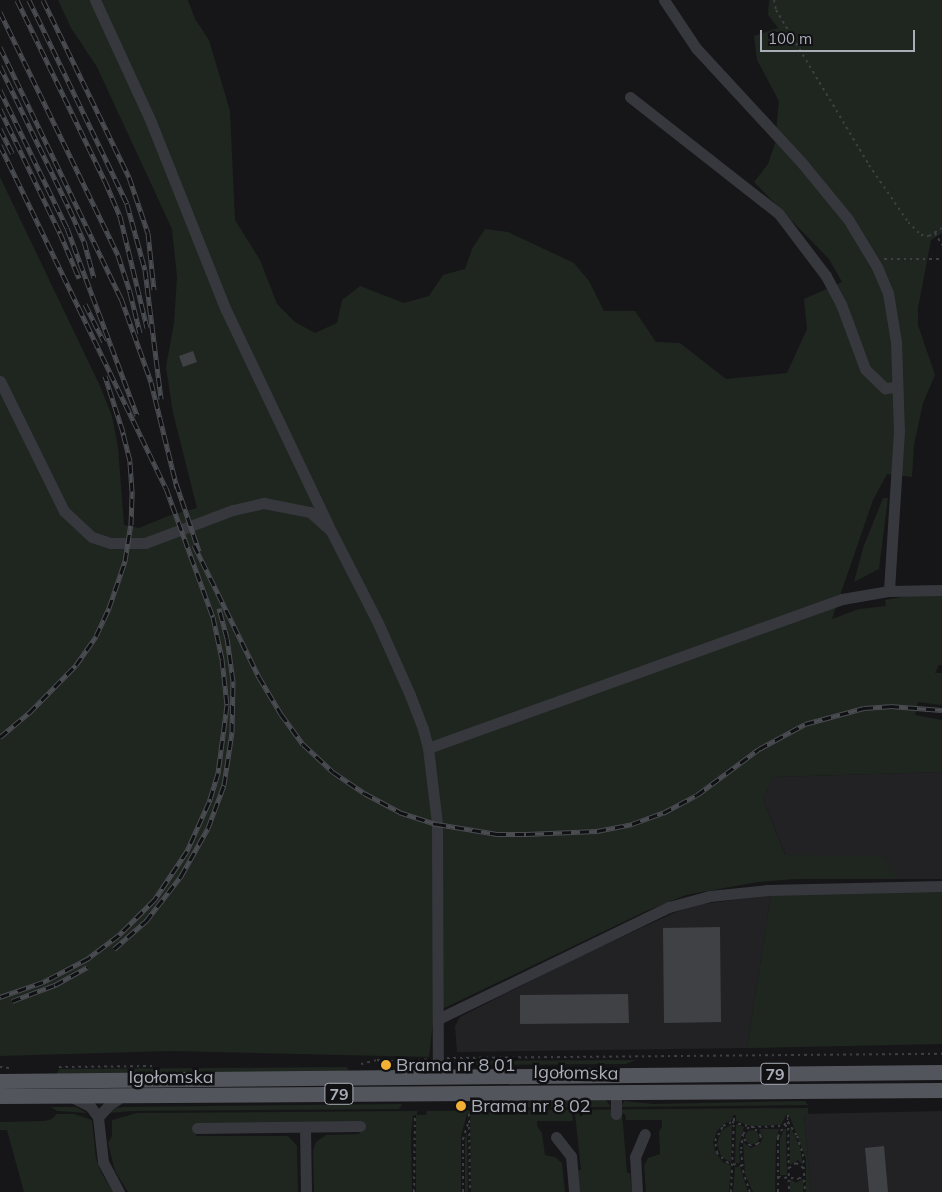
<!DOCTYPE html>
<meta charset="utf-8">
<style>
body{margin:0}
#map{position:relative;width:942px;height:1192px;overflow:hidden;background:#161618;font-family:Mulish,sans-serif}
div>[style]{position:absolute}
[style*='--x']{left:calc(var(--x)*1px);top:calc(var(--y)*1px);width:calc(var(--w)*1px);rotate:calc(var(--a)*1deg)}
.built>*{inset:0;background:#222225}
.green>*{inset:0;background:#1e261f}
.round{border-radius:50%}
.building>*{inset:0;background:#404145}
.path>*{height:2px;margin-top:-1px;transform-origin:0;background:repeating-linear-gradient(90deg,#3d3f44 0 2.5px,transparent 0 6.5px)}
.minor>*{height:11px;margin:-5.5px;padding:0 5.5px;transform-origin:5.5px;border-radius:5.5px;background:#37383d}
.major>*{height:15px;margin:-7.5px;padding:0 7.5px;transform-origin:7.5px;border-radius:7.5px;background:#53555c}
.rail>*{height:5px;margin-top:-2.5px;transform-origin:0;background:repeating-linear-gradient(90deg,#111113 0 9px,#4a4c52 0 18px);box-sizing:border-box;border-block:1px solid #4a4c52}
.dots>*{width:14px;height:14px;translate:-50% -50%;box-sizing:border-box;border:2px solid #111113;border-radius:50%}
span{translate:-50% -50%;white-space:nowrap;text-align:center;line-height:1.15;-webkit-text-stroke:5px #111113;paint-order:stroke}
.shield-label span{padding:1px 4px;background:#111113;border:1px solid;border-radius:4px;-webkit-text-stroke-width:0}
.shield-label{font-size:16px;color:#a8adb8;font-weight:700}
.poi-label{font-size:18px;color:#a8adb8}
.left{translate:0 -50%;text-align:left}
.street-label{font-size:18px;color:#a8adb8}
.scale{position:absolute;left:760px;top:30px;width:155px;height:22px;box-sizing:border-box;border:2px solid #a8adb8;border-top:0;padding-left:6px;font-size:15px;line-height:18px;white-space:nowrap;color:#a8adb8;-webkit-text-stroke:4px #111113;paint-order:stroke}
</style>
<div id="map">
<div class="built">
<i style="clip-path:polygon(942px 772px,942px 879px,795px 879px,763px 799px,773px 777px)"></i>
<i style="clip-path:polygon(771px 895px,747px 1048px,457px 1052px,455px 1026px,460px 1017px,578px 957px,676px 912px,703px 904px)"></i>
<i style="clip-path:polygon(942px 1111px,942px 1192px,811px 1192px,804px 1114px)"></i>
</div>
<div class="green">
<i style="clip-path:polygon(58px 0,188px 0,195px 19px,209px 40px,230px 111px,235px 220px,260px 260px,277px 304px,295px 322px,315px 333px,337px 323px,342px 300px,360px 286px,404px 303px,429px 296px,443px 275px,465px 269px,472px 249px,485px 229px,508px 232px,574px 263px,589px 281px,604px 311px,635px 311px,656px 342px,680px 343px,726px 379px,787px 373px,807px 329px,804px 299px,842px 282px,829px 259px,754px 182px,768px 164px,775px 143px,779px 101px,757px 60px,754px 36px,778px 28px,768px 15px,769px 0,942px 0,942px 233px,931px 240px,918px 308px,918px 325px,935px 375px,923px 403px,914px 445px,912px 477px,887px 474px,873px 500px,832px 619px,859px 609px,886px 606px,885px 600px,913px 595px,942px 595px,942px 665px,939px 665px,935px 673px,942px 673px,942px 705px,918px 702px,915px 715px,942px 720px,942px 772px,773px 777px,763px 799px,785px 855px,882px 856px,898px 879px,795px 879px,758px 882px,686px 895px,644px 912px,434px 1013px,429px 1057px,171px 1051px,0 1056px,0 177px,100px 386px,112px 416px,118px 447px,124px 525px,139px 528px,168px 516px,197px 508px,173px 413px,166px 367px,174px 323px,177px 277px,172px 229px,97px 67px,71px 28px)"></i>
<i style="clip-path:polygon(883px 498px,888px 498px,879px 569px,854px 582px,863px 548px)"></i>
<i style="clip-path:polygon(913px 891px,942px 892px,942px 1044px,747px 1048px,771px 895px)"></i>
<i style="clip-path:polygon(636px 1060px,626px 1064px,465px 1065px,452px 1061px)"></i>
<i style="clip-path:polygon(346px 1067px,349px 1070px,342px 1071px,57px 1074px,59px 1069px)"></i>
<i style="clip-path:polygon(582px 1098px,606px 1100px,611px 1107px,479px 1108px,475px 1104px)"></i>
<i style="clip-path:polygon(624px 1101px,654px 1104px,805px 1101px,808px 1105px,621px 1107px)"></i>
<i style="clip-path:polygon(402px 1104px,399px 1109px,132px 1111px,109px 1113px,116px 1108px,123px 1107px)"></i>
<i style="clip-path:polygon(51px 1107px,76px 1107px,87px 1113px,57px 1111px)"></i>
<i style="clip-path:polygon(808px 1108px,808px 1114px,804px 1115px,811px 1192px,806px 1192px,806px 1159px,789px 1115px,786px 1115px,781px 1125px,751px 1126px,736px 1121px,736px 1115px,733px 1115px,732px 1120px,724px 1124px,717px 1131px,713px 1142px,715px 1152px,723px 1162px,731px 1166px,729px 1192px,646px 1192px,644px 1166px,648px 1158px,660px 1154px,659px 1132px,662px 1126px,662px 1120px,626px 1120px,625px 1114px,622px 1114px,623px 1124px,627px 1173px,630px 1173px,632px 1192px,579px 1192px,578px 1170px,581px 1170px,575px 1114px,572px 1114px,573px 1121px,537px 1121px,537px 1126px,542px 1133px,545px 1155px,555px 1157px,562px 1163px,565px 1192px,471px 1192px,470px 1114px,467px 1114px,461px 1136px,461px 1192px,416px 1192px,416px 1115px,413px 1115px,411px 1134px,412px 1192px,314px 1192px,313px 1150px,316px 1142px,326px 1135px,359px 1134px,360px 1131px,196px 1132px,196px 1136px,288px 1136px,297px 1146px,298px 1192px,128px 1192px,115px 1171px,108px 1143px,112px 1136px,112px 1120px,137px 1113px,417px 1111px,417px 1115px,426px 1115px,427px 1111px)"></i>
<i style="clip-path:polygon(57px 1114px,74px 1114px,92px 1120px,96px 1159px,102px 1174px,113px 1192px,24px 1192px,7px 1130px,0 1130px,0 1122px,44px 1121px,52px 1119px)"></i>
<i style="clip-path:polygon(732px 1124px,731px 1163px,721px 1156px,717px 1144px,721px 1131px)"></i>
<i style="clip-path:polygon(736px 1124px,744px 1127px,739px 1146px,740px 1163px,735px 1163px)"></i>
<i style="clip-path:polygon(790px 1126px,800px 1147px,803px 1165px,798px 1160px,790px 1165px)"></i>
<i style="clip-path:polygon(759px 1129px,779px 1129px,776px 1142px,775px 1192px,753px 1192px,745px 1174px,743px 1142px,751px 1148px,760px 1144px,763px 1137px)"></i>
<i style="clip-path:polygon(784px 1129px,786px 1129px,787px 1175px,780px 1175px,780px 1139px)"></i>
<i class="round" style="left:745px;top:1130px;width:14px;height:14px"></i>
<i style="clip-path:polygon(467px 1130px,468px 1192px,465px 1192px,465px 1140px)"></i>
<i style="clip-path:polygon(735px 1167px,740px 1167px,748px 1192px,733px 1192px)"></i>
<i style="clip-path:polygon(804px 1178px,803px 1192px,790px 1192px,790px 1179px,796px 1183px)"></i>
</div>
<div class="building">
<i style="clip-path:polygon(193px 351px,197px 362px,183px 367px,179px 356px)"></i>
<i style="clip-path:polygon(720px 927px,721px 1022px,664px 1023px,663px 928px)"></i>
<i style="clip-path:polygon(628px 994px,629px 1023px,520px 1024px,520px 995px)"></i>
<i style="clip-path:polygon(884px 1146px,888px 1192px,869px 1192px,865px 1148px)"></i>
</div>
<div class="path">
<i style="--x:774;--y:0;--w:10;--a:79"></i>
<i style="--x:776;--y:10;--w:181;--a:59"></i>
<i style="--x:869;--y:165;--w:69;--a:55.6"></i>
<i style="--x:908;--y:222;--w:18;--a:45"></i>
<i style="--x:921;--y:235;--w:8;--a:7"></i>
<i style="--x:929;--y:236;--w:15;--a:-32"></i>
<i style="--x:935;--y:233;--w:14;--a:60"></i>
<i style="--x:884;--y:259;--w:58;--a:0"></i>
<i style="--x:447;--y:1058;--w:495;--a:-0.5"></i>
<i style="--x:361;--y:1064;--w:16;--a:-14"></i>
<i style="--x:377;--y:1060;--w:28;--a:4"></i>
<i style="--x:405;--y:1062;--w:23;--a:-7"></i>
<i style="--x:0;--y:1067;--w:10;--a:6"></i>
<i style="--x:59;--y:1067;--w:95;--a:-0.6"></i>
<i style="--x:469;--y:1114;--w:78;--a:89.3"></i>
<i style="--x:788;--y:1115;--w:77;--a:89.3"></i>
<i style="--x:788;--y:1122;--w:17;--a:57"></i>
<i style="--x:797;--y:1136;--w:19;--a:72"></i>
<i style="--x:803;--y:1154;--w:38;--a:87"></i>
<i style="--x:749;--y:1127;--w:9;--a:131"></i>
<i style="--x:743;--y:1134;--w:17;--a:97"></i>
<i style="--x:741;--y:1151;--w:20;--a:84"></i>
<i style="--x:743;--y:1171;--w:22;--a:72"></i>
<i style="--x:744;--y:1139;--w:8;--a:50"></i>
<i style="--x:749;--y:1145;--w:9;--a:-6"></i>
<i style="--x:758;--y:1144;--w:9;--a:-69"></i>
<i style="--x:761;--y:1136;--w:11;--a:-131"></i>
<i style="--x:742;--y:1166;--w:14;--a:-168"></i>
<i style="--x:728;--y:1163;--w:15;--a:-138"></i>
<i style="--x:717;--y:1153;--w:12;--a:-99"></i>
<i style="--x:715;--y:1141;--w:17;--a:-62"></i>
<i style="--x:723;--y:1126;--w:10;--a:-24"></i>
<i style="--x:732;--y:1122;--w:21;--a:14"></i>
<i style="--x:752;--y:1127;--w:36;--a:-2"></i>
<i style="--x:789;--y:1168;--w:9;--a:-36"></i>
<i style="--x:796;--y:1163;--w:11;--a:34"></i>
<i style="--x:778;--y:1177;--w:21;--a:5"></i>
<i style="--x:799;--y:1179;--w:8;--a:-45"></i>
<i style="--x:414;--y:1192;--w:77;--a:-89.3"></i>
<i style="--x:463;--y:1192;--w:53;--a:-90"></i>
<i style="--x:463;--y:1139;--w:16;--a:-72"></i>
<i style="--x:731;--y:1192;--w:76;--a:-87.7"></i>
<i style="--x:778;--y:1192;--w:55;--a:-90"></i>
<i style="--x:778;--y:1137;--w:21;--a:-62"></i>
</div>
<div class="minor">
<i style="--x:95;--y:0;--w:134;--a:65.3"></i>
<i style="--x:151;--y:122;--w:202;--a:68.3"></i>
<i style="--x:226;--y:310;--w:240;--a:64.6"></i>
<i style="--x:664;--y:0;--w:58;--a:56.3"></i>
<i style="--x:696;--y:48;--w:156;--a:47.3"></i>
<i style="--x:802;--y:163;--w:72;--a:50.6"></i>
<i style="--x:848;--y:219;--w:56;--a:58.9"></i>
<i style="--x:877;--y:267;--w:28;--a:67"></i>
<i style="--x:888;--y:293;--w:50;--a:80.7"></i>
<i style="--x:896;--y:342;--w:89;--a:88.1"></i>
<i style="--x:899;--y:431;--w:160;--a:93.6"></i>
<i style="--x:630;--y:97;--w:189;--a:38.1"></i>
<i style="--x:779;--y:214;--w:78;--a:52.8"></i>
<i style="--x:826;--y:276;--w:32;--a:62"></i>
<i style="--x:841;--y:304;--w:69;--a:69.7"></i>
<i style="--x:865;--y:369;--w:28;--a:44"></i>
<i style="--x:885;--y:388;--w:11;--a:-5"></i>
<i style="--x:0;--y:381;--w:145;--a:63.8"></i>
<i style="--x:64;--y:511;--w:38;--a:43"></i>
<i style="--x:92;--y:537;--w:20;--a:18"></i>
<i style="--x:111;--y:543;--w:34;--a:0"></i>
<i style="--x:145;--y:543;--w:94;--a:-20.6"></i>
<i style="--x:233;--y:510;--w:32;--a:-13"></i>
<i style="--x:264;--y:503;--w:47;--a:11.1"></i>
<i style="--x:310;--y:512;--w:28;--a:42"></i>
<i style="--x:331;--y:531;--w:103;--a:62.9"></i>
<i style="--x:378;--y:623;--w:79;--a:66"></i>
<i style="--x:410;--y:695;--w:36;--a:69"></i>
<i style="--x:423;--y:729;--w:20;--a:75"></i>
<i style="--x:428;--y:748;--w:77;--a:83.2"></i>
<i style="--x:437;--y:824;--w:253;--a:89.8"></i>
<i style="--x:428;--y:748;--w:440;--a:-19.8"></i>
<i style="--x:842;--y:599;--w:48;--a:-9.7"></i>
<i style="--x:889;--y:591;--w:53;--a:-1.1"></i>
<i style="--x:438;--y:1019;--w:257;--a:-25.9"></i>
<i style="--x:669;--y:907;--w:42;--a:-15"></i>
<i style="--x:710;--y:896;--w:58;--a:-5.9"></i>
<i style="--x:768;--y:890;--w:174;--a:-1.3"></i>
<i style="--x:616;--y:1092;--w:22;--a:90"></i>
<i style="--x:72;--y:1097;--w:20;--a:27"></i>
<i style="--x:90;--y:1106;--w:14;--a:54"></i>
<i style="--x:98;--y:1117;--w:45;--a:83.7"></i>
<i style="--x:103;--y:1162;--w:34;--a:62"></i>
<i style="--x:98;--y:1117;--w:16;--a:-47"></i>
<i style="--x:109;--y:1105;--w:17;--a:-33"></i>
<i style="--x:305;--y:1127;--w:65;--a:89.1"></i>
<i style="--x:197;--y:1128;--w:163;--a:-0.7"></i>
<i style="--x:556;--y:1137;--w:24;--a:52"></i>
<i style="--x:571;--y:1156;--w:36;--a:85"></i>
<i style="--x:637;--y:1192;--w:35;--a:-93"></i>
<i style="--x:635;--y:1157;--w:25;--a:-67"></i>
</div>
<div class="major">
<i style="--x:0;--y:1081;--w:942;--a:-0.55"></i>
<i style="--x:0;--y:1096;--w:942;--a:-0.36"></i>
</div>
<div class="rail">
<i style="--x:17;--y:0;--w:201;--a:64.1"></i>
<i style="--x:105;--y:181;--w:38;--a:67"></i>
<i style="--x:120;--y:216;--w:115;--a:76.4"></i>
<i style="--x:29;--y:0;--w:226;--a:64.3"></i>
<i style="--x:127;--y:204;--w:68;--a:74.7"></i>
<i style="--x:145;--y:270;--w:130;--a:82.9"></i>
<i style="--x:43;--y:0;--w:197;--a:64.1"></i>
<i style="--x:129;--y:177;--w:59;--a:71.3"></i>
<i style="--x:148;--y:233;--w:57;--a:84"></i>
<i style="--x:0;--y:12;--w:270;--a:64.1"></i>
<i style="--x:118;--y:255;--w:39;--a:72"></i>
<i style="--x:130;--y:292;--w:42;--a:76.3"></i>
<i style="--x:0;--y:47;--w:279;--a:64.3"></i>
<i style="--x:121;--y:298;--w:89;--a:70.3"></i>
<i style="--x:151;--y:382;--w:109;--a:76.2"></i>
<i style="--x:0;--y:66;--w:158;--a:64.1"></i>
<i style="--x:69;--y:208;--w:36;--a:66"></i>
<i style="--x:84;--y:241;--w:38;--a:75"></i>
<i style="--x:0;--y:90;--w:153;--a:64.1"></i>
<i style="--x:67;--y:228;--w:200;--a:69.5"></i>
<i style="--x:0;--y:109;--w:138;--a:64.2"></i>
<i style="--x:60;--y:233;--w:49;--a:67.1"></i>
<i style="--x:0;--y:129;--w:27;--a:63"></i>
<i style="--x:0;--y:145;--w:381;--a:64.2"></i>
<i style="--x:166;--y:488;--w:137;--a:70"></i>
<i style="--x:213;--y:617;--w:43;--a:77.9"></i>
<i style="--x:222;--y:659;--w:46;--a:83.8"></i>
<i style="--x:227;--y:705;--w:69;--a:97.5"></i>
<i style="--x:218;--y:773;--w:30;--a:107"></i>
<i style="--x:209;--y:802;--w:54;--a:114.2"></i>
<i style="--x:187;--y:851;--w:58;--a:123.7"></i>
<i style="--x:155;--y:899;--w:51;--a:135"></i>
<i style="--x:119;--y:935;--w:38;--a:143"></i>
<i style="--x:89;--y:958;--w:52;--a:152.4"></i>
<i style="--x:43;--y:982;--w:46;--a:160.8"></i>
<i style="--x:85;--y:304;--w:42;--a:63.4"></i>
<i style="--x:176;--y:483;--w:72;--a:71.3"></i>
<i style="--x:194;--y:545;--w:147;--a:63.8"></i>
<i style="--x:259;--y:677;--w:43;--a:59.3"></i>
<i style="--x:281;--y:714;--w:37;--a:54"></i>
<i style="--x:303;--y:744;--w:41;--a:43"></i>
<i style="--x:333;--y:772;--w:37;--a:34"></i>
<i style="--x:364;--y:793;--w:40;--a:28"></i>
<i style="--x:399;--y:812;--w:40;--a:18"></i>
<i style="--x:437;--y:824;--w:61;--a:9.5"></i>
<i style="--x:497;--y:834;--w:29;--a:0"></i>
<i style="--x:526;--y:834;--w:71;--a:-2.4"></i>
<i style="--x:597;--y:831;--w:36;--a:-11"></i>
<i style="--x:632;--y:824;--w:33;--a:-20"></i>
<i style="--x:663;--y:813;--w:38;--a:-28"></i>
<i style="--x:697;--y:795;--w:77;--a:-36.6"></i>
<i style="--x:759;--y:749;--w:52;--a:-28.5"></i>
<i style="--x:805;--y:724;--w:61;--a:-15.2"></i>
<i style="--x:864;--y:708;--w:26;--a:-4"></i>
<i style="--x:890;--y:706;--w:52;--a:4.4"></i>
<i style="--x:0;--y:737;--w:38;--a:-40"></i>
<i style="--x:29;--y:713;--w:67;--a:-45.6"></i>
<i style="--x:76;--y:665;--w:35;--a:-55"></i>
<i style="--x:96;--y:636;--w:31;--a:-65"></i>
<i style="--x:109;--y:608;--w:50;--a:-71.2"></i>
<i style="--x:125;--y:561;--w:36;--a:-81"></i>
<i style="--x:131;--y:525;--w:34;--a:-88"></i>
<i style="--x:132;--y:491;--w:30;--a:-94"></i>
<i style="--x:130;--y:461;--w:30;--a:-104"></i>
<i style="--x:123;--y:432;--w:59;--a:-107.8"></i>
<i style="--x:114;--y:949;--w:43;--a:-41.2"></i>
<i style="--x:146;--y:921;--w:57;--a:-52.1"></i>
<i style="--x:181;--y:876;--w:55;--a:-60.6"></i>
<i style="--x:208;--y:828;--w:46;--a:-69.6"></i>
<i style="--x:224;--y:785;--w:54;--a:-81.4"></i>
<i style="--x:232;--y:732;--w:51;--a:-88.9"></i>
<i style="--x:233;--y:681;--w:43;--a:-97.9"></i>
<i style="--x:227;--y:638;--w:31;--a:-105"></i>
<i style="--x:12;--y:1001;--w:46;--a:-20.4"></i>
<i style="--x:55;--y:985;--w:37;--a:-29"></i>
</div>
<div class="dots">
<i style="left:386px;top:1065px;background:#f2b134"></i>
<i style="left:461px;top:1106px;background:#f2b134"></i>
</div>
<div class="shield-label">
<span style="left:775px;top:1074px">79</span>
<span style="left:339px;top:1094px">79</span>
</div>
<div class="poi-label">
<span class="left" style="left:396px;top:1065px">Brama nr 8 01</span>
<span class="left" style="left:471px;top:1106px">Brama nr 8 02</span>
</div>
<div class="street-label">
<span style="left:576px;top:1073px;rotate:1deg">Igołomska</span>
<span style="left:171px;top:1077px">Igołomska</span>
</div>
<div class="scale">100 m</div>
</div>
